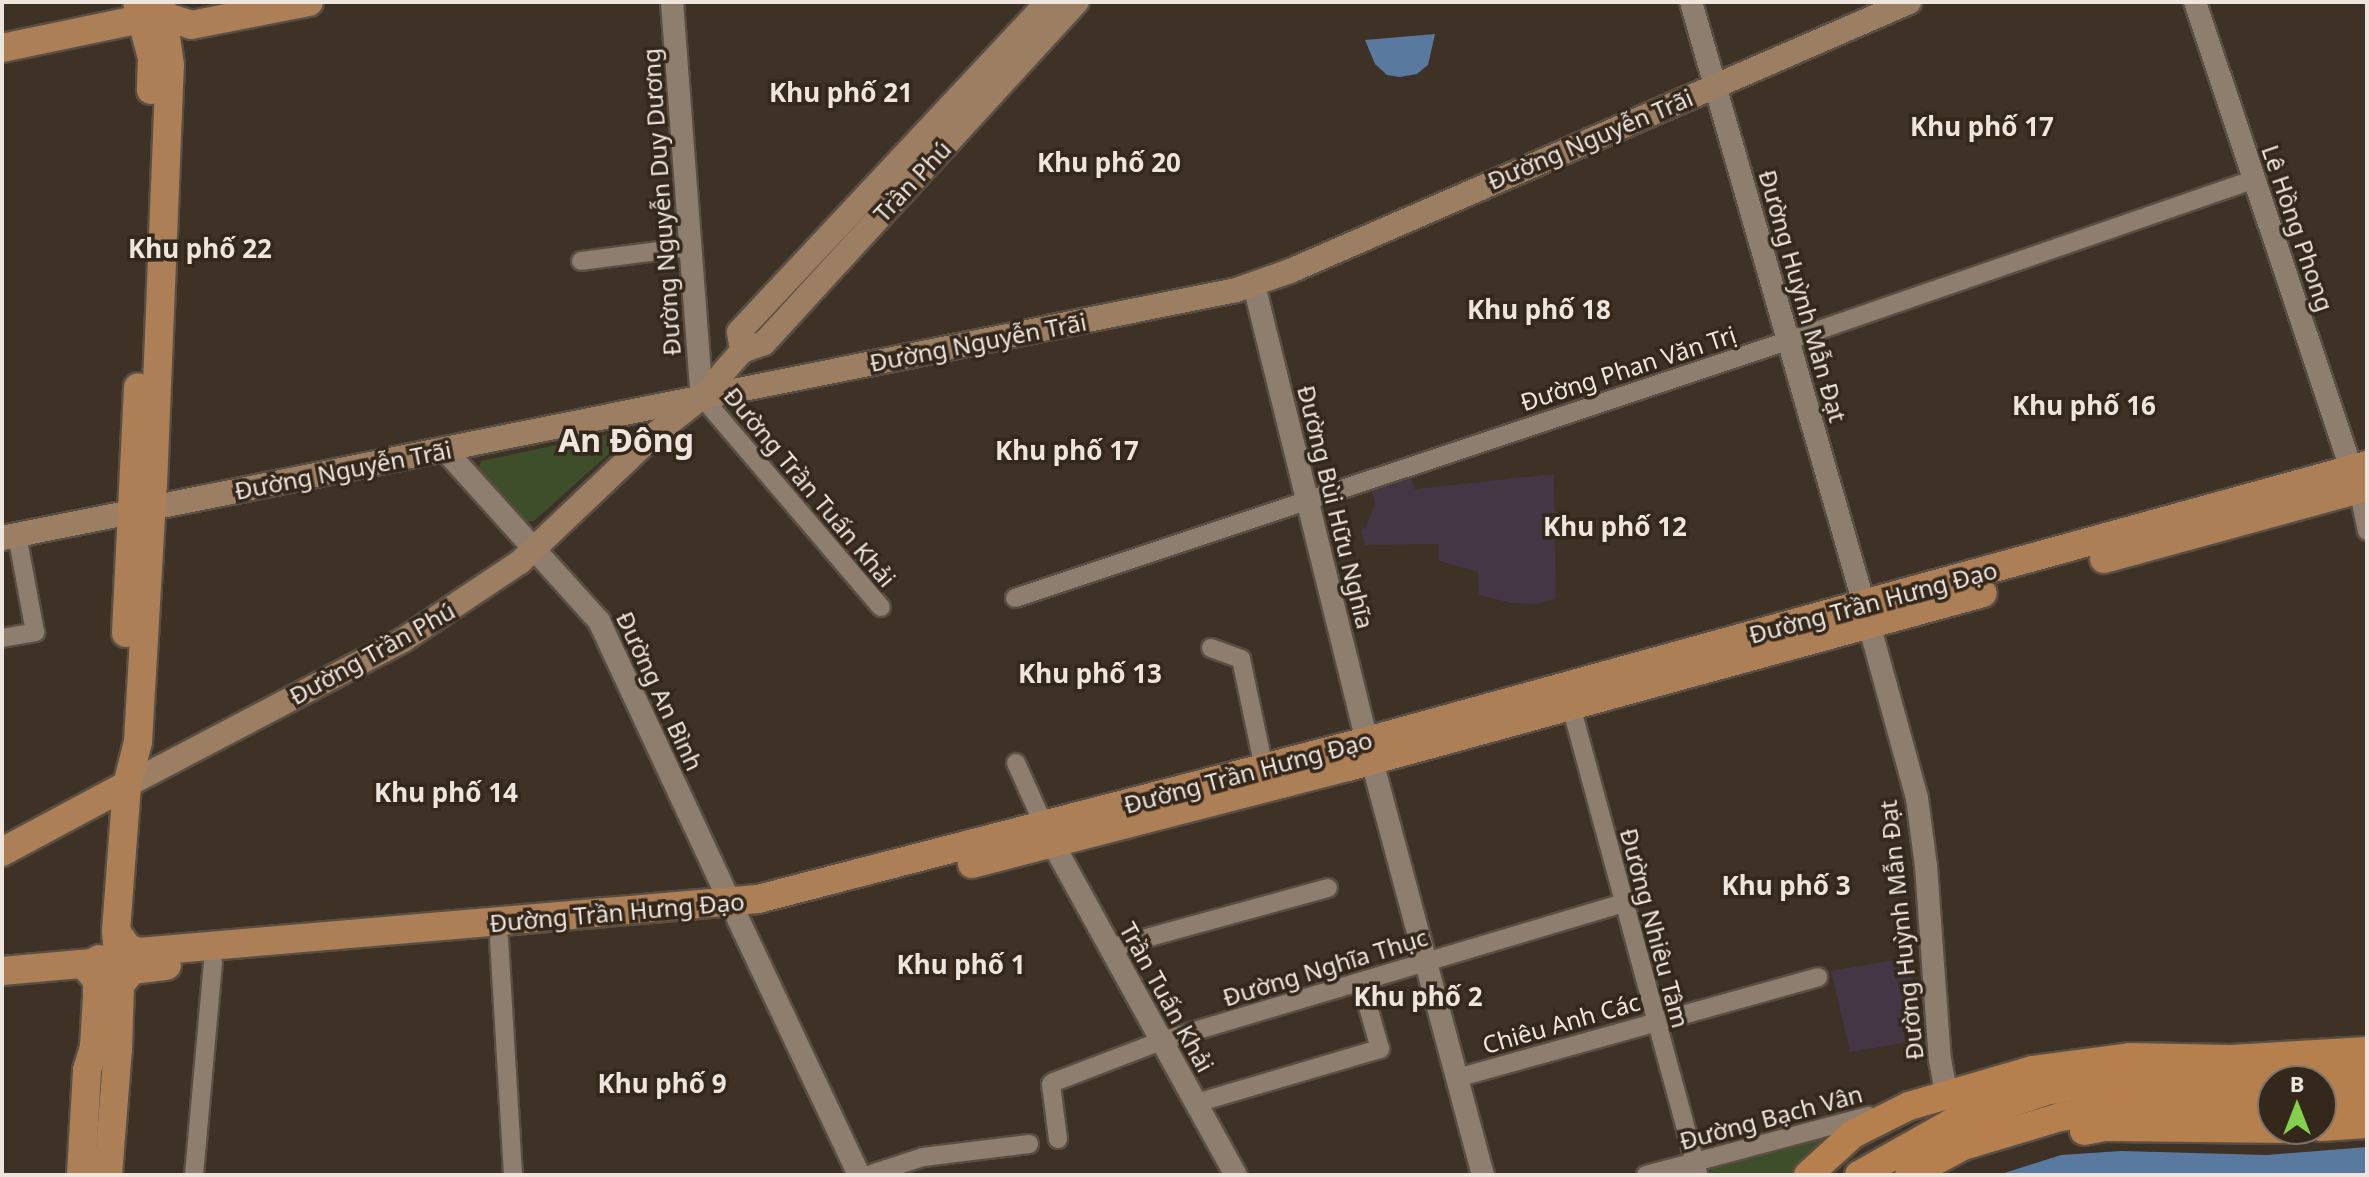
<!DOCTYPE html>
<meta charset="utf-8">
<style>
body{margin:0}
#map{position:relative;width:2369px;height:1177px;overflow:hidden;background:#3e3125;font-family:"Noto Sans",sans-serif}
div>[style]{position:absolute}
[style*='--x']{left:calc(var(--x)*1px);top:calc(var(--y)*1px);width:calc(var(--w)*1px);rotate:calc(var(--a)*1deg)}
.education>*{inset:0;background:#443644}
.green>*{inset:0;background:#3f4e2a}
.water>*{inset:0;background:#59799f}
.roads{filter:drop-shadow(2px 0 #594e43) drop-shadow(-2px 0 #594e43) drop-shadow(0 2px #594e43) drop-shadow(0 -2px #594e43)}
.minor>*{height:18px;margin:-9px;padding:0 9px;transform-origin:9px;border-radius:9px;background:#8d7e6f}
.tertiary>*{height:22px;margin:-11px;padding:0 11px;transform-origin:11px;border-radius:11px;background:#8d7e6f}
.secondary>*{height:24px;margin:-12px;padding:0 12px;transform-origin:12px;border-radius:12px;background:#9c7e62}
.primary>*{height:28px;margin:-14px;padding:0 14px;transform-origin:14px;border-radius:14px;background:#ac7f56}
.trunk>*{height:28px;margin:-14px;padding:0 14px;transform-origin:14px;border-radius:14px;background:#b67f4e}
span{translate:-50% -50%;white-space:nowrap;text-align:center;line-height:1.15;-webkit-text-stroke:7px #34271b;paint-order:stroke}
.street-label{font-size:24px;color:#eee5dd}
.neighbourhood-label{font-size:26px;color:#eee5dd;font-weight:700}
.district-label{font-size:32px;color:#eee5dd;font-weight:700}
.frame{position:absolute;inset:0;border:4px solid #eee5dd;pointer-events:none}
.north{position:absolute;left:2257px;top:1065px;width:80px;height:80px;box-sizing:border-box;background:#34271b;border:2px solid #7e7369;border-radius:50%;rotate:0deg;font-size:22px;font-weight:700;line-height:32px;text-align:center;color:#eee5dd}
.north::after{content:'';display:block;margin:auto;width:28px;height:36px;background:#83d04e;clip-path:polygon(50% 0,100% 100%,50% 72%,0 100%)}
</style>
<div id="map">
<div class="education">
<i style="clip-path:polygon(1554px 474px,1556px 599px,1535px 604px,1511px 603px,1479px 595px,1478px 572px,1439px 561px,1439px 544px,1365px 545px,1361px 529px,1365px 528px,1375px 504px,1371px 488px,1383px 484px,1388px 487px,1410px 475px,1415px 489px)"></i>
<i style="clip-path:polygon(1910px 957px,1913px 993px,1904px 1005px,1910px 1042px,1850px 1052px,1831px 971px)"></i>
</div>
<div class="green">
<i style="clip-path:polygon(629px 430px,631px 434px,534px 521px,526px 521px,479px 468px,481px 461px)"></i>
<i style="clip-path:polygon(1845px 1129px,1799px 1175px,1708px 1175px,1716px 1163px)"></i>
</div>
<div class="water">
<i style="clip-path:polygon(1435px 34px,1428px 65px,1417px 74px,1400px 77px,1387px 75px,1375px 64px,1365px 40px)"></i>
<i style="clip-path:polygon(2367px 1147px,2367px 1175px,1998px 1175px,2061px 1155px,2121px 1151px,2267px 1155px)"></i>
</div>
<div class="roads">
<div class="minor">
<i style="--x:581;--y:261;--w:109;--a:-7.4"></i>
<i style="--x:702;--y:397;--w:276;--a:49.6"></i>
<i style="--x:2358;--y:489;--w:43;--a:77.9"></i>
<i style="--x:1015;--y:598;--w:817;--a:-18.41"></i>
<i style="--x:1790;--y:340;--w:491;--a:-19.1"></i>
<i style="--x:2;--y:638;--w:34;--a:-10"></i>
<i style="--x:35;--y:632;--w:99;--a:-100.5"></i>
<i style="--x:1211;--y:648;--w:32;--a:20"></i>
<i style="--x:1241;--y:659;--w:111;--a:78.1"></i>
<i style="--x:1571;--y:706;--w:486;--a:74.8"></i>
<i style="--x:1016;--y:763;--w:68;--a:65.7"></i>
<i style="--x:499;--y:939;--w:236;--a:86.6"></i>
<i style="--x:1110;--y:948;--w:226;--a:-15.4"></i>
<i style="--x:1457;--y:1078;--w:375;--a:-15.6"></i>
<i style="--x:1196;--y:1103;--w:192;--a:-16.4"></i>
<i style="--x:1380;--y:1049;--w:70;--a:-105.8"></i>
<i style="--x:1058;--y:1139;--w:55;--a:-97.3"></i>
<i style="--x:1051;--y:1084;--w:4;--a:-34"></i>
<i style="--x:1054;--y:1082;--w:115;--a:-21"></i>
<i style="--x:1161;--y:1041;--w:482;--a:-16.6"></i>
<i style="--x:194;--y:1175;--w:214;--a:-84.9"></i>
<i style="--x:868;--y:1175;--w:58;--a:-18.1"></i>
<i style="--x:923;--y:1157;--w:107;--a:-7"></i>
<i style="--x:1646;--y:1175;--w:230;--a:-14.9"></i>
</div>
<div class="tertiary">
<i style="--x:672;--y:2;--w:396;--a:85.7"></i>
<i style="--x:1691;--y:2;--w:626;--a:73.97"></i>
<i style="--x:2195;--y:2;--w:494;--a:71.5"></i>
<i style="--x:1254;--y:285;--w:470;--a:76.1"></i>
<i style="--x:445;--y:450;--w:230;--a:48"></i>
<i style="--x:599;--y:621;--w:312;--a:65"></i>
<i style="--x:1869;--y:624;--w:180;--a:74.6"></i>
<i style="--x:1917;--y:798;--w:69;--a:82.5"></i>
<i style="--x:1926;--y:866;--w:194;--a:85.9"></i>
<i style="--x:1940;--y:1059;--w:35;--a:80"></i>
<i style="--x:1372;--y:761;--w:429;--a:75"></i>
<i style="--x:1053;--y:844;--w:378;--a:61.1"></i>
<i style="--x:738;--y:919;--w:283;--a:64.7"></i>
</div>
<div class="secondary">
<i style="--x:742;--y:351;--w:19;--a:-99"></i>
<i style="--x:739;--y:332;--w:452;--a:-46.9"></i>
<i style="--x:2;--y:538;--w:1259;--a:-11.36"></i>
<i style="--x:1236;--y:290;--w:57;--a:-19.4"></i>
<i style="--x:1290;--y:271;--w:675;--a:-23.49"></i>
<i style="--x:127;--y:785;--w:312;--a:-27.7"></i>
<i style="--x:403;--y:640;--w:141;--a:-33.7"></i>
<i style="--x:520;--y:562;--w:185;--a:-43.5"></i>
<i style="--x:654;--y:435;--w:61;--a:-38.4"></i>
<i style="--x:702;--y:397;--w:61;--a:-49"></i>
<i style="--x:742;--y:351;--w:23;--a:-20"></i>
<i style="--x:764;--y:343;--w:463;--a:-47.5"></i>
</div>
<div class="primary">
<i style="--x:137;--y:2;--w:58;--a:75"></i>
<i style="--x:152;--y:58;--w:32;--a:92"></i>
<i style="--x:2;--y:48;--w:142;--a:-11.8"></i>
<i style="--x:141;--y:19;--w:23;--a:-7"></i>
<i style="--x:164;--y:16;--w:28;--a:18"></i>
<i style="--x:191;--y:25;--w:120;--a:-11"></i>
<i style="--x:2104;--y:559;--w:273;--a:-15.3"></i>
<i style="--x:126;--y:633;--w:246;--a:-87.2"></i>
<i style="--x:2;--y:852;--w:142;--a:-28.2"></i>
<i style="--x:972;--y:864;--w:388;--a:-14.5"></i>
<i style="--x:1348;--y:767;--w:658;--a:-15.32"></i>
<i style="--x:116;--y:931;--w:21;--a:55"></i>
<i style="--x:128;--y:948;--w:12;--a:20"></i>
<i style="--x:139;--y:952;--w:621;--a:-4.89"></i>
<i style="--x:758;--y:899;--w:629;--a:-14.54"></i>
<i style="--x:1367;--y:741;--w:1037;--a:-15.43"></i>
<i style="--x:2;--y:971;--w:90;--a:-5.1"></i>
<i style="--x:92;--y:963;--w:8;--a:-30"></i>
<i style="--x:120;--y:985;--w:19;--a:-51"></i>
<i style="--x:132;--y:970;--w:35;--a:-7"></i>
<i style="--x:81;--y:1175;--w:105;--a:-86.7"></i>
<i style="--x:87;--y:1070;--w:24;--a:-73"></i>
<i style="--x:94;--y:1047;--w:50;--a:-86.6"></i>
<i style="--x:97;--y:997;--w:17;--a:-90"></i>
<i style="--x:97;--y:980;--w:21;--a:-131"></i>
<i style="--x:108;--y:1175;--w:126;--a:-85.5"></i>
<i style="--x:118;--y:1049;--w:64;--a:-88.2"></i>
<i style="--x:120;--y:985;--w:54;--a:-94.2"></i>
<i style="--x:116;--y:931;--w:146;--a:-85.7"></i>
<i style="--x:127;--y:785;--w:44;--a:-75.7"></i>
<i style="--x:138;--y:742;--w:257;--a:-86.7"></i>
<i style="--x:153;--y:485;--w:420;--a:-87.7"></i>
<i style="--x:170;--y:65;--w:64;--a:-98.1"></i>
</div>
<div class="trunk">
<i style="--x:2281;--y:1081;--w:86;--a:-3.3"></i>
<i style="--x:2321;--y:1106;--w:46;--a:-5"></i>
<i style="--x:2321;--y:1127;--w:46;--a:-3.7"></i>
<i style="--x:2084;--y:1131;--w:21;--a:-11"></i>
<i style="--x:2105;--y:1127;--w:186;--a:0.6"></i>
<i style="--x:1808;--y:1175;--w:61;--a:-42.3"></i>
<i style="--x:1853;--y:1134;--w:63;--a:-26.6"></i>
<i style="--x:1909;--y:1106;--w:129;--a:-16.2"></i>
<i style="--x:2033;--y:1070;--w:98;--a:-7.6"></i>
<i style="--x:2130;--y:1057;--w:101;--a:1.1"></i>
<i style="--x:2231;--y:1059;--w:136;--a:-3.4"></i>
<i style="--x:1859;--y:1175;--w:108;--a:-29.4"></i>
<i style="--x:1953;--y:1122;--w:101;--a:-18.4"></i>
<i style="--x:2049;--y:1090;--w:81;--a:-6.4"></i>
<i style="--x:2129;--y:1081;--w:144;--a:0"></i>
<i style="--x:1909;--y:1175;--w:61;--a:-28.2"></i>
<i style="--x:1963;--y:1146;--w:101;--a:-16.6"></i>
<i style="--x:2060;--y:1117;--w:77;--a:-7.5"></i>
<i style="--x:2136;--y:1107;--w:137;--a:0.4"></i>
</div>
</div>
<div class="street-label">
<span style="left:1590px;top:139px;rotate:-23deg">Đường Nguyễn Trãi</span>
<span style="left:912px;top:181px;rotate:-47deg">Trần Phú</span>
<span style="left:661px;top:202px;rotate:-94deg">Đường Nguyễn Duy Dương</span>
<span style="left:2298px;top:228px;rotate:71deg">Lê Hồng Phong</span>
<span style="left:1803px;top:296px;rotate:74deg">Đường Huỳnh Mẫn Đạt</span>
<span style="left:978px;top:342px;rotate:-11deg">Đường Nguyễn Trãi</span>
<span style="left:1628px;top:368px;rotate:-18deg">Đường Phan Văn Trị</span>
<span style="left:343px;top:470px;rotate:-11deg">Đường Nguyễn Trãi</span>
<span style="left:810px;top:487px;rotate:50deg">Đường Trần Tuấn Khải</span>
<span style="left:1336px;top:507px;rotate:76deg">Đường Bùi Hữu Nghĩa</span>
<span style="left:1873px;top:602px;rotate:-15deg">Đường Trần Hưng Đạo</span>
<span style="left:372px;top:653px;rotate:-29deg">Đường Trần Phú</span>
<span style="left:660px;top:691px;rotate:65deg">Đường An Bình</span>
<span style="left:1248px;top:772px;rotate:-15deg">Đường Trần Hưng Đạo</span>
<span style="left:617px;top:912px;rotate:-5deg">Đường Trần Hưng Đạo</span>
<span style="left:1655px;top:928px;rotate:75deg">Đường Nhiêu Tâm</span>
<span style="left:1901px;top:930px;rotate:-96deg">Đường Huỳnh Mẫn Đạt</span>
<span style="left:1325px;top:967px;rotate:-17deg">Đường Nghĩa Thục</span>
<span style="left:1167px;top:997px;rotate:61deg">Trần Tuấn Khải</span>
<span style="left:1561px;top:1023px;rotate:-16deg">Chiêu Anh Các</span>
<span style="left:1771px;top:1117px;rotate:-15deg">Đường Bạch Vân</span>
</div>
<div class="neighbourhood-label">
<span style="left:841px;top:93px">Khu phố 21</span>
<span style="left:1982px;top:127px">Khu phố 17</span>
<span style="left:1109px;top:163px">Khu phố 20</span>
<span style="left:200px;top:249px">Khu phố 22</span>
<span style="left:1539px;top:310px">Khu phố 18</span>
<span style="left:2084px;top:406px">Khu phố 16</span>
<span style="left:1067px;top:451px">Khu phố 17</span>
<span style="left:1615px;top:527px">Khu phố 12</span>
<span style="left:1090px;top:674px">Khu phố 13</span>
<span style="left:446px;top:793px">Khu phố 14</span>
<span style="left:1786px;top:886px">Khu phố 3</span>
<span style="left:961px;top:965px">Khu phố 1</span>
<span style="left:1418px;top:997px">Khu phố 2</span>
<span style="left:662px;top:1084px">Khu phố 9</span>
</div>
<div class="district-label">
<span style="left:626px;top:440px">An Đông</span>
</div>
<div class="frame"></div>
<div class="north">B</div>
</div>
